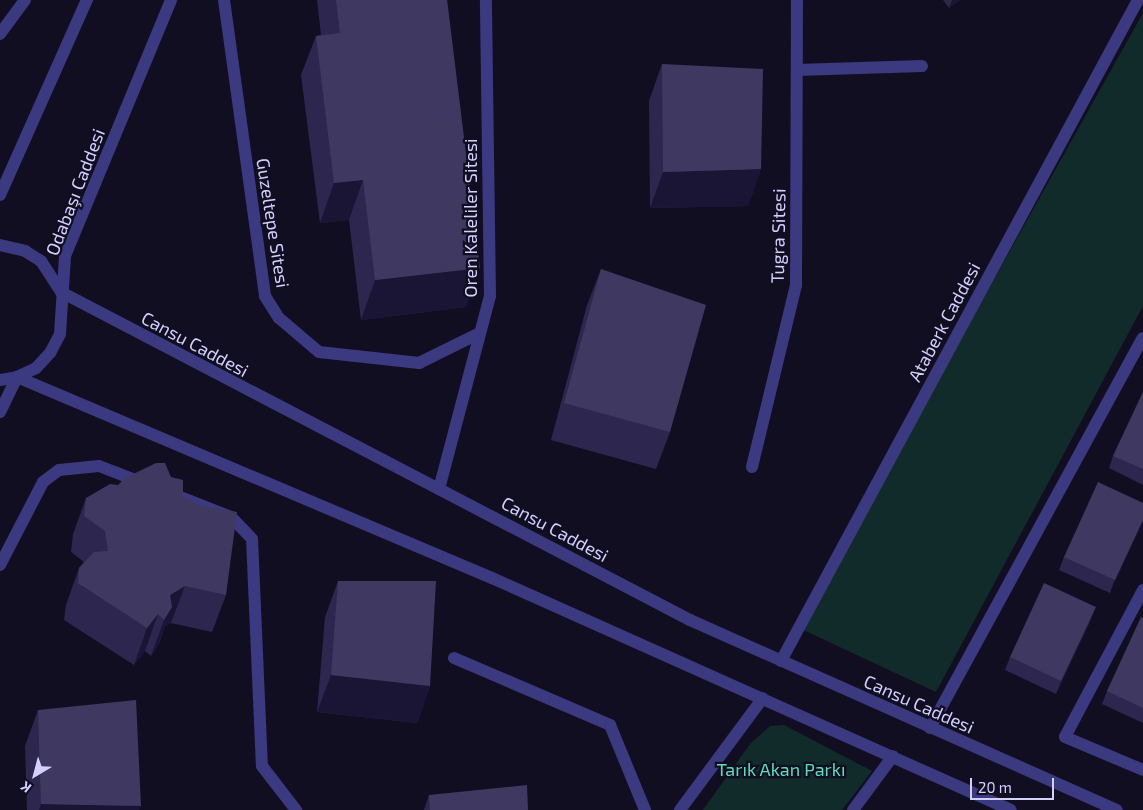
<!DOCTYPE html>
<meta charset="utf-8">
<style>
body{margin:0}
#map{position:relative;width:1143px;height:810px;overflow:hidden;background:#110e21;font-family:"Exo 2",sans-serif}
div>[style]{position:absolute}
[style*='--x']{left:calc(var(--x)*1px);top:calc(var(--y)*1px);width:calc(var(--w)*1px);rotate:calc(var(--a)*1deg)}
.green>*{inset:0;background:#112b2a}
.street>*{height:12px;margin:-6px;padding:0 6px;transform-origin:6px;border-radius:6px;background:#3b3980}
.wall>*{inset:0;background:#2d274f}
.shaded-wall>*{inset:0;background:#1b1535}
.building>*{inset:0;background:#3f3962}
span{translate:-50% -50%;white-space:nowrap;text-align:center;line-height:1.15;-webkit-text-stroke:4.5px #110e21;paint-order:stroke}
.street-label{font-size:18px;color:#d3cffe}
.park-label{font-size:18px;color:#5cddbb}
.north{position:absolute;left:10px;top:750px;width:50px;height:50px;-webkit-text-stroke:4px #110e21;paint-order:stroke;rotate:217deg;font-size:14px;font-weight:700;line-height:20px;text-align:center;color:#d3cffe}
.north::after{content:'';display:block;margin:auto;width:18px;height:22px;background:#d3cffe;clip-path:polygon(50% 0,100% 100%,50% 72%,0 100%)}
.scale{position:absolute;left:970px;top:778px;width:84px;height:22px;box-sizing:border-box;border:2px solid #d3cffe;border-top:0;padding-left:6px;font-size:15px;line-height:18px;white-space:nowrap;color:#d3cffe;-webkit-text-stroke:4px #110e21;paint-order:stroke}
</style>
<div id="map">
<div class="green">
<i style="clip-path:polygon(1143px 13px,1143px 306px,936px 692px,799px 628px)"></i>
<i style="clip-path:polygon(784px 725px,872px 771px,842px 810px,703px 810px,750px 744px,770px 726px)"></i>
</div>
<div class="street">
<i style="--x:224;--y:0;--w:299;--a:82.1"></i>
<i style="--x:265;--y:296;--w:26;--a:58"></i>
<i style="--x:279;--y:318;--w:52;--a:40.4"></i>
<i style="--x:319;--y:352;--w:101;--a:6.3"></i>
<i style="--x:419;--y:363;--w:68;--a:-26.2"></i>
<i style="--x:0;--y:34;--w:42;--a:-53.7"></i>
<i style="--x:797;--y:70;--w:125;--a:-1.8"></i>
<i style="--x:0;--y:195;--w:214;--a:-66"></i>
<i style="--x:0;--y:245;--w:26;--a:13"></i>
<i style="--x:25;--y:251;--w:19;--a:32"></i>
<i style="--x:41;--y:261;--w:37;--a:57"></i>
<i style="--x:61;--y:292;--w:709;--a:27.54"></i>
<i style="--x:690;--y:620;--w:467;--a:24"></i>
<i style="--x:0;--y:380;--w:17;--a:-10"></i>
<i style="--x:17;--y:377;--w:516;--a:22.94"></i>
<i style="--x:492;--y:578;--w:568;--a:24.09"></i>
<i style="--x:0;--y:412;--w:39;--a:-64"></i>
<i style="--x:17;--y:377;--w:21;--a:-25"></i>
<i style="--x:36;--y:368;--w:21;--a:-47"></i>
<i style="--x:50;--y:353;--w:21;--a:-62"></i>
<i style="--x:60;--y:334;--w:78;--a:-86.3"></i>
<i style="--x:65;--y:256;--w:277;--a:-67.5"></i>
<i style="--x:752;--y:467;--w:187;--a:-76.4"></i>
<i style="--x:796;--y:285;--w:285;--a:-89.8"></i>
<i style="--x:439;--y:489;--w:200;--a:-75.2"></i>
<i style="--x:490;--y:296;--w:296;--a:-90.8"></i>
<i style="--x:183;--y:498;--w:52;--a:21.6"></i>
<i style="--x:231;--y:517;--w:30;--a:46"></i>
<i style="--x:252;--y:539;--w:227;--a:87.5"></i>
<i style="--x:262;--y:766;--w:56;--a:52.3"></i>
<i style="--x:0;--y:565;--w:93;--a:-62.6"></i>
<i style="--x:43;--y:482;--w:20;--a:-37"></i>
<i style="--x:59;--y:470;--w:40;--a:-5.7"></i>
<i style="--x:99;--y:466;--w:47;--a:21.1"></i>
<i style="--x:1143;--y:590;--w:166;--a:118"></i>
<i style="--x:1065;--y:737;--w:85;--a:22.9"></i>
<i style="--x:454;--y:658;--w:170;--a:23.2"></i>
<i style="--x:610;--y:725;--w:92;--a:67.6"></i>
<i style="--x:781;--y:661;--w:751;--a:-61.63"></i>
<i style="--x:930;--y:728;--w:444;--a:-61.4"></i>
<i style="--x:680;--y:810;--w:139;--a:-53.5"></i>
<i style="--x:853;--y:810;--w:67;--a:-53.5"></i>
</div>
<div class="wall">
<i style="clip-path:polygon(317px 0,447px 0,480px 268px,466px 307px,361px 320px,349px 220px,320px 223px,301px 75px,316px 36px,321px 35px)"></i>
<i style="clip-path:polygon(943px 0,960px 0,949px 8px)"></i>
<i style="clip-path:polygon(662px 64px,761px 169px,748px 206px,650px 208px,649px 101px)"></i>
<i style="clip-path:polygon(601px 269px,670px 432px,656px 469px,551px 440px,587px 305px)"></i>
<i style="clip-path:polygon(1143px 392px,1143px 485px,1109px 468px,1113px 456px)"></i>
<i style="clip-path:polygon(171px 477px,183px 496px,226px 595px,212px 632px,171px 623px,165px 626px,159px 644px,151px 656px,145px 651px,134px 665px,64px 620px,66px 605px,79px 568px,84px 562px,71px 552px,73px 534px,86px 498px,118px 485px)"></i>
<i style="clip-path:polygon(1143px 503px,1110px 593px,1059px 570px,1064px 557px)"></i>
<i style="clip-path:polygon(338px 581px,430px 686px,417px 723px,317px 712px,325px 617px)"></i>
<i style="clip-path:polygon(1143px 618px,1143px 723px,1102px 704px,1107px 691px)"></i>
<i style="clip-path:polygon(1091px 620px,1056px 694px,1005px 670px,1010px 657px)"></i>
<i style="clip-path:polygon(38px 710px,139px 810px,27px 810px,25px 746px)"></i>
<i style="clip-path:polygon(429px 795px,528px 810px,424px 810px)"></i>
</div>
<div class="shaded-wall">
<i style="clip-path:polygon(952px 0,960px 0,949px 8px)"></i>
<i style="clip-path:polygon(761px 169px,748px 206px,650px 208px,663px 172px)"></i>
<i style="clip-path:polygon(363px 180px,349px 220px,320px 223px,334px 183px)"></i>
<i style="clip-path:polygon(480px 268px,466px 307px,361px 320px,375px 280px)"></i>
<i style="clip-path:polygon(1143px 520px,1143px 522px,1110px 593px,1115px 580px)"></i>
<i style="clip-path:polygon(185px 586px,171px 623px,165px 626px,159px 644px,151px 656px,164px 620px,170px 595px)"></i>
<i style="clip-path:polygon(1096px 607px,1091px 620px,1056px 694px,1061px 681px)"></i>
<i style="clip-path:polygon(158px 614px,145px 651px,134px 665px,147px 628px)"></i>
<i style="clip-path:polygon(331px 675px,430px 686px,417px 723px,317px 712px)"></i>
<i style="clip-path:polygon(41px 804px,141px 806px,139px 810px,39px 810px)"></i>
</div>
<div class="building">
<i style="clip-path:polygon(336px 0,447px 0,480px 268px,375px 280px,363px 180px,334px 183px,316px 36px,340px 33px)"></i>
<i style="clip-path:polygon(662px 64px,763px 69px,761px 169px,663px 172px)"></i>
<i style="clip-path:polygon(601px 269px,706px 305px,670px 432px,564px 403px)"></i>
<i style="clip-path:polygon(1143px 392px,1143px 469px,1113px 456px)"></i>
<i style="clip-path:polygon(156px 463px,165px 463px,171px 477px,183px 480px,183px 496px,202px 506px,237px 512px,226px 595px,185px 586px,170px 595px,172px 607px,164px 620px,158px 614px,147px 628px,78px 583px,79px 568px,94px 552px,108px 551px,105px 531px,84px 516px,86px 498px,110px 484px,118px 485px,125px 478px)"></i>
<i style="clip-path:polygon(1098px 482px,1143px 503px,1143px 520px,1115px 580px,1064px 557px)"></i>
<i style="clip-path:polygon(338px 581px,436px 581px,430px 686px,331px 675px)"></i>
<i style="clip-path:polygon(1044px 583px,1096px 607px,1061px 681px,1010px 657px)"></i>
<i style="clip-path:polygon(1141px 617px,1143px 618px,1143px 708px,1107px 691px)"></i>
<i style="clip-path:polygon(136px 700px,141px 806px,41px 804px,38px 710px)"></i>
<i style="clip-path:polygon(527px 785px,528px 810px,430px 810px,429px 795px)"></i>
</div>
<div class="street-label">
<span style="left:75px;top:192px;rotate:-69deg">Odabaşı Caddesi</span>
<span style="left:470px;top:218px;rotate:-90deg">Oren Kaleliler Sitesi</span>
<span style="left:273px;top:223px;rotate:81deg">Guzeltepe Sitesi</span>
<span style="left:778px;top:236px;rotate:-89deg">Tugra Sitesi</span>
<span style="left:944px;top:322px;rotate:-62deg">Ataberk Caddesi</span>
<span style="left:195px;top:344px;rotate:28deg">Cansu Caddesi</span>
<span style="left:555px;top:529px;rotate:28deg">Cansu Caddesi</span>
<span style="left:919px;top:704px;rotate:24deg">Cansu Caddesi</span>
</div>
<div class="park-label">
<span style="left:781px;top:769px">Tarık Akan Parkı</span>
</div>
<div class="north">K</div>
<div class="scale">20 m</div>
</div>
